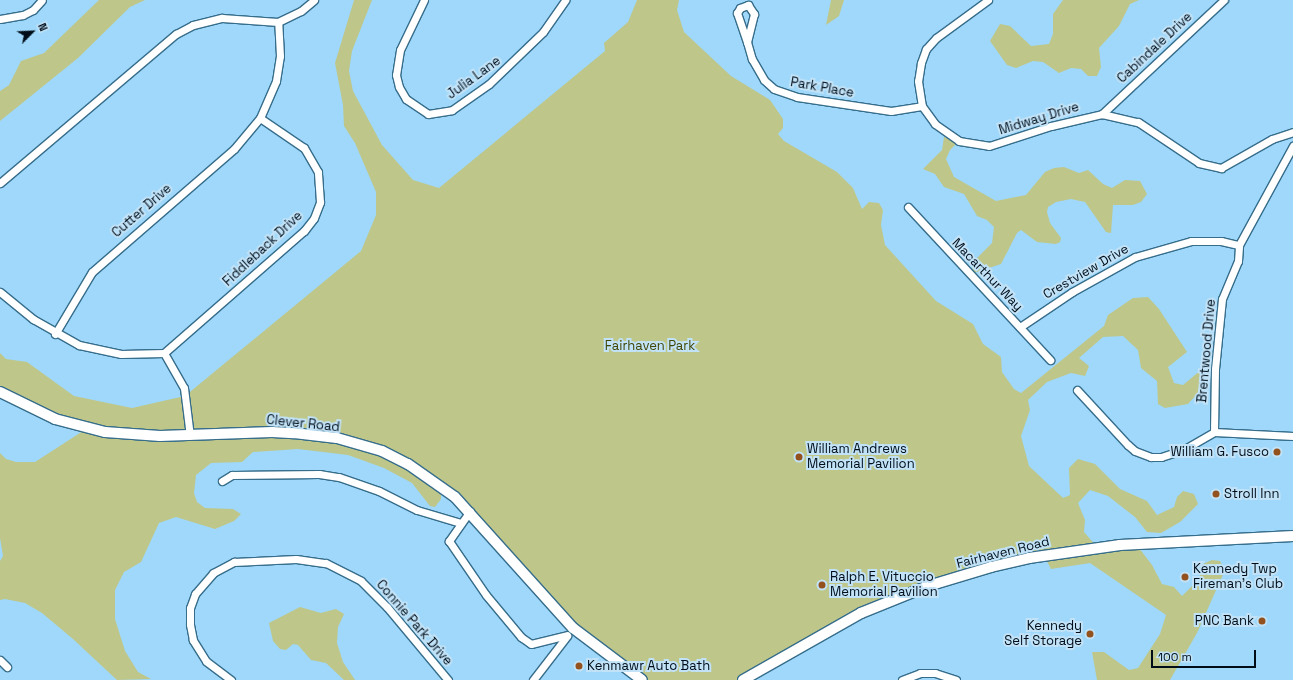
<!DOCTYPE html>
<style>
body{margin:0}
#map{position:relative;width:1293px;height:680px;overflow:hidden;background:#9fd8fa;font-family:"Space Grotesk",sans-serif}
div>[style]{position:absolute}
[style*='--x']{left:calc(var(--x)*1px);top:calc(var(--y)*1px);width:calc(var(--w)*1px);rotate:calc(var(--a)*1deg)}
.green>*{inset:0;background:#bec789}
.roads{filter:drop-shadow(1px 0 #366d8b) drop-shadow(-1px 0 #366d8b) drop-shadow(0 1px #366d8b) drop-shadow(0 -1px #366d8b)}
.street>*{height:7px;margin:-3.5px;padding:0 3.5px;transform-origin:3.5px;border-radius:3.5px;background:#fff}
.secondary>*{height:10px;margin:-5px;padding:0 5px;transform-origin:5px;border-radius:5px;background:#fff}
.dots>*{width:11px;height:11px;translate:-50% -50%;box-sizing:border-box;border:2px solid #c1e2f7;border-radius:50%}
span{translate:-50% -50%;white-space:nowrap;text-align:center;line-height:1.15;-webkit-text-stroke:4px #c1e2f7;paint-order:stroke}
.street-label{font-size:13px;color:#000d19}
.park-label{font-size:13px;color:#414605}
.poi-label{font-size:13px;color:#000d19}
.left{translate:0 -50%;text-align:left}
.right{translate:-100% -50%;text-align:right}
.north{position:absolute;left:12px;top:12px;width:40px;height:40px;-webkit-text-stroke:3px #c1e2f7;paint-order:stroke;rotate:66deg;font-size:11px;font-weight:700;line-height:16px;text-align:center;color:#000d19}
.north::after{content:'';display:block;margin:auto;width:14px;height:18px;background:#000d19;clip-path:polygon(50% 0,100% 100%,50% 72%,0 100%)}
.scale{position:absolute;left:1151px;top:650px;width:105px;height:18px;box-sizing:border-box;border:2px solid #000d19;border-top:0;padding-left:5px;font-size:12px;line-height:14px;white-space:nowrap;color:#000d19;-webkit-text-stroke:3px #c1e2f7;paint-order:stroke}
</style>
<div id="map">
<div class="green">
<i style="clip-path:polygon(99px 0,145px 0,130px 7px,78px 58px,0 121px,0 91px,9px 85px,21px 61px,44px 53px)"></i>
<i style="clip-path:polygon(354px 0,372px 0,352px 51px,349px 71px,353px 91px,382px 145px,413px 180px,439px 188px,605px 51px,604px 43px,628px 22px,637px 0,679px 0,677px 10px,684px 32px,731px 76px,770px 100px,783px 119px,783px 128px,778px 134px,784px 141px,837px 172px,853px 188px,862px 209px,869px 202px,879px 203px,883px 210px,881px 225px,885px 245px,936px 301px,973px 324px,983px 344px,1001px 357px,1002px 372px,1014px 389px,1021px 393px,1104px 326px,1108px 315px,1133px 298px,1148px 297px,1159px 309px,1187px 352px,1168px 367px,1174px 383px,1183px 385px,1201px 370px,1207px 373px,1209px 381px,1188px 404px,1165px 408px,1158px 404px,1157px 381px,1141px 368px,1138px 350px,1123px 336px,1103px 337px,1079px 358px,1089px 366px,1085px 376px,1071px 373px,1047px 382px,1028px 400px,1030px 410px,1021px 436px,1029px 466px,1063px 498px,1070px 495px,1069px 468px,1078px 459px,1095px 464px,1120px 489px,1147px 501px,1157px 515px,1174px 507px,1177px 497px,1183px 491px,1194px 494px,1198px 504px,1180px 522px,1161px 533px,1147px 532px,1135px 517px,1108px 496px,1090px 490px,1078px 503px,1085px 520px,1084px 532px,1097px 547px,1029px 558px,894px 599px,743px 680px,642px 680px,573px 628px,470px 511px,382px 451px,294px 433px,190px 436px,76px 425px,0 391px,0 353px,6px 359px,27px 362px,74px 396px,132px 408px,185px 396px,361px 251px,376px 215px,376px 192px,355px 143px,344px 126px,343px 105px,335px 63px)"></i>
<i style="clip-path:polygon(831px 0,844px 0,839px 16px,826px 25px)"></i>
<i style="clip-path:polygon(1063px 0,1139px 0,1130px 4px,1119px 26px,1099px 48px,1101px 67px,1097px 76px,1088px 76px,1081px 69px,1071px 68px,1059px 73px,1043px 62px,1033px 61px,1016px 68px,1007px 65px,990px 41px,1000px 24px,1010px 26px,1031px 46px,1049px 44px,1053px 34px,1053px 14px)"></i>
<i style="clip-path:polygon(944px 137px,959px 141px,950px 150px,946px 159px,954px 177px,996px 201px,1026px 195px,1045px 172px,1054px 168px,1064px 167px,1079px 173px,1088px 170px,1103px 184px,1112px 188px,1125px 180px,1140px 181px,1147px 194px,1141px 202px,1133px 205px,1113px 205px,1111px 233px,1106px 232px,1085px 202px,1071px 199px,1056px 202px,1048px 207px,1047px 212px,1050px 223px,1061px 238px,1060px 242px,1056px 244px,1037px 242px,1021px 230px,1017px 233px,1001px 264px,974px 273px,971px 264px,992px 243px,994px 227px,987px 220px,977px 216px,964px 194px,944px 187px,935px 174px,923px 169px,942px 150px)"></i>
<i style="clip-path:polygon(83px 431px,273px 434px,336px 441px,381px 453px,431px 481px,441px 495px,441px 499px,435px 507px,430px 506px,412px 483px,384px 468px,348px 455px,298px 449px,253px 452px,242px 462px,211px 463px,196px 475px,194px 493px,197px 502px,205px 508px,233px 509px,241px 514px,234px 521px,215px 529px,176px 517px,159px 523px,141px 562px,124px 572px,115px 590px,115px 619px,125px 651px,138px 672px,151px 679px,117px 680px,73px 639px,42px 613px,25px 603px,5px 599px,0 600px,0 561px,3px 556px,0 538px,0 453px,6px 459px,16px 462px,35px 462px)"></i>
<i style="clip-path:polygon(1136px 544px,1152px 565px,1162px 584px,1174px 587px,1182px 596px,1199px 579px,1203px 564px,1212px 560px,1220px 561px,1225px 570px,1197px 633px,1170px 680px,1097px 680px,1092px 652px,1104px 652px,1129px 670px,1138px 668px,1160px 634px,1166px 615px,1090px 563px,1051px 569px,1044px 556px)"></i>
<i style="clip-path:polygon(300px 607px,321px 613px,336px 609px,344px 614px,338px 627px,337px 643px,343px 662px,355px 680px,344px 680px,326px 663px,311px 660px,298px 645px,293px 644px,286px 650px,280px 649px,273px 641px,269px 623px)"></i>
</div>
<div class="roads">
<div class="street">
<i style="--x:424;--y:0;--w:55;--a:115.6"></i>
<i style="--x:400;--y:50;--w:25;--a:99"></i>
<i style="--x:396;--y:75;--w:12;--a:76"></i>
<i style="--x:399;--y:87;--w:14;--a:60"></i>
<i style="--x:406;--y:99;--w:27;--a:34"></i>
<i style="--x:428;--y:114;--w:24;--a:-9"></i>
<i style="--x:452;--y:110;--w:45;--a:-35.1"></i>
<i style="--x:489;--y:84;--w:75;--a:-43.9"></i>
<i style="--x:543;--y:32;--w:39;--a:-55"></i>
<i style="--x:988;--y:0;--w:64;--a:143.8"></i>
<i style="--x:936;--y:38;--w:15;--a:132"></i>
<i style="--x:926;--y:49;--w:15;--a:110"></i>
<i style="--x:921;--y:63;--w:18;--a:99"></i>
<i style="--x:918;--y:81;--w:25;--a:81"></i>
<i style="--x:922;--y:106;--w:22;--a:54"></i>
<i style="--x:935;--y:124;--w:29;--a:35"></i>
<i style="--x:959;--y:141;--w:30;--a:9"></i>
<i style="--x:989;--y:146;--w:65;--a:-17.9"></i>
<i style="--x:1051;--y:126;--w:52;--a:-13.2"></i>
<i style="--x:1102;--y:114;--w:37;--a:13"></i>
<i style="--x:1138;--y:122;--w:73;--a:33.9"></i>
<i style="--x:1199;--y:163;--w:23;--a:13"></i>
<i style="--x:1221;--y:168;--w:59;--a:-29.6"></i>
<i style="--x:1272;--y:139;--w:22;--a:-18"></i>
<i style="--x:0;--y:19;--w:23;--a:-10"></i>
<i style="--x:23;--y:15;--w:11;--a:-27"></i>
<i style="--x:33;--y:10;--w:13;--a:-48"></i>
<i style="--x:747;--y:42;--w:31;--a:-109"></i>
<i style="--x:737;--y:13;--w:6;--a:-59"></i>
<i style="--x:740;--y:8;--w:9;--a:-21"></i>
<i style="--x:748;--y:5;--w:11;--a:56"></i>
<i style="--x:754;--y:14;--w:29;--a:104"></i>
<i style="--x:747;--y:42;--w:18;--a:74"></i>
<i style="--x:752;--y:59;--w:24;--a:60"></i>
<i style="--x:764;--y:80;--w:13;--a:42"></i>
<i style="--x:774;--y:89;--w:24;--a:19"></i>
<i style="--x:797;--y:97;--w:95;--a:8.5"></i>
<i style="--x:891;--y:111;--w:31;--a:-9"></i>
<i style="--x:1102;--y:114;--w:167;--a:-43.1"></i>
<i style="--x:0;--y:183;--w:231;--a:-40.3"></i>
<i style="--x:176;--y:34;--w:19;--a:-28"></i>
<i style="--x:193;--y:25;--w:30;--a:-14"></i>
<i style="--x:222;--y:18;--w:56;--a:4.1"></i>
<i style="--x:278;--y:22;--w:25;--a:-26"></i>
<i style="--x:301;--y:11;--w:17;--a:-40"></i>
<i style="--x:908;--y:207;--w:209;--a:47.1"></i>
<i style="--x:0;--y:292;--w:43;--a:39.3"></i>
<i style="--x:33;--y:319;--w:53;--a:29.5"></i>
<i style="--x:79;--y:345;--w:43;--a:12.1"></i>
<i style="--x:121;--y:354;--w:43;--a:-1.3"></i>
<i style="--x:164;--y:353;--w:186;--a:-41.1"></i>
<i style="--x:304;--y:231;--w:16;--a:-52"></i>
<i style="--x:314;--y:218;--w:17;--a:-69"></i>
<i style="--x:320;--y:202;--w:30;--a:-94"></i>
<i style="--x:318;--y:172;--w:28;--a:-120"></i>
<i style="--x:304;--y:148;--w:53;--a:-145.7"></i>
<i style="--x:260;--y:118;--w:40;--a:-66.6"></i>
<i style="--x:276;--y:81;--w:25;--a:-81"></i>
<i style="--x:280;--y:56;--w:34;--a:-93"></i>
<i style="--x:1020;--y:327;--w:63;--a:-33.9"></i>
<i style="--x:1072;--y:292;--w:72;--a:-29.1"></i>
<i style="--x:1135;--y:257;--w:58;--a:-15.9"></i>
<i style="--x:1191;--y:241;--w:30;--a:0"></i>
<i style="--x:1221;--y:241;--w:18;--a:13"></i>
<i style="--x:55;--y:334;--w:72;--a:-59.2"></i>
<i style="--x:92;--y:272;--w:188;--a:-40.9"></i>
<i style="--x:234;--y:149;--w:40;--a:-50"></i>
<i style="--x:164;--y:353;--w:40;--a:60.3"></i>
<i style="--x:184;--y:388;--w:48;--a:82.9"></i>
<i style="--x:1077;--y:390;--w:75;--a:47.2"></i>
<i style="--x:1128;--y:445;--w:9;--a:41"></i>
<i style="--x:1135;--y:451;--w:17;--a:21"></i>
<i style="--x:1151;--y:457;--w:10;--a:0"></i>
<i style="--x:1161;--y:457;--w:23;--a:-18"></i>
<i style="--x:1183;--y:450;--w:36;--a:-30"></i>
<i style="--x:1214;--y:432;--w:79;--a:2.9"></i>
<i style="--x:1214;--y:432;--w:63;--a:-89.1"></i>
<i style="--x:1215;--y:369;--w:70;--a:-84.3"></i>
<i style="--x:1222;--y:299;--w:41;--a:-67.2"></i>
<i style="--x:1238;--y:261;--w:16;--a:-86"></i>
<i style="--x:1239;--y:245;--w:113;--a:-61.4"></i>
<i style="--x:222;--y:481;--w:12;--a:-31"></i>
<i style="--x:232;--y:475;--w:87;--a:-0.7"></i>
<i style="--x:319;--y:474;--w:20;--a:9"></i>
<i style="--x:339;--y:477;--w:42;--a:19.3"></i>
<i style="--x:379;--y:491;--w:42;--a:26.6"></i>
<i style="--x:417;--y:510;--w:46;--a:16.5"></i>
<i style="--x:470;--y:511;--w:37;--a:125"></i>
<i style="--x:449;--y:541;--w:65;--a:55.6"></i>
<i style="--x:486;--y:595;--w:55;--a:50.2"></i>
<i style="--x:521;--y:637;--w:12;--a:35"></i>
<i style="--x:531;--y:644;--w:37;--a:-14"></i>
<i style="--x:0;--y:660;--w:10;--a:45"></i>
<i style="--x:231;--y:680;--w:31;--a:-143"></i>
<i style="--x:206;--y:661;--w:25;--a:-122"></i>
<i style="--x:193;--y:640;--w:16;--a:-101"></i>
<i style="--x:190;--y:624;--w:16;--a:-90"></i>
<i style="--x:190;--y:608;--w:15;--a:-70"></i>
<i style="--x:195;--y:594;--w:28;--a:-49"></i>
<i style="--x:213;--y:573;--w:24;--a:-28"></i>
<i style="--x:234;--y:562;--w:62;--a:-2.8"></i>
<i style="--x:296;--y:559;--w:30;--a:8"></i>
<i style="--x:326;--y:563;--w:39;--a:27"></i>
<i style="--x:361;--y:581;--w:37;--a:45"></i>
<i style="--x:387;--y:607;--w:95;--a:50.1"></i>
<i style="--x:533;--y:680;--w:56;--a:-52.3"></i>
<i style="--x:902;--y:680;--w:19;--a:-21"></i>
<i style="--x:920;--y:673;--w:15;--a:0"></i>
<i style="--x:935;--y:673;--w:22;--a:18"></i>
</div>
<div class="secondary">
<i style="--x:0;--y:392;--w:61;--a:26.1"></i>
<i style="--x:55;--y:419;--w:52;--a:14.6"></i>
<i style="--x:105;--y:432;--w:55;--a:4.2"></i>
<i style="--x:160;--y:436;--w:112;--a:-2"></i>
<i style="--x:272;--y:432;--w:22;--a:3"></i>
<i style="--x:294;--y:433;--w:43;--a:6.6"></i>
<i style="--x:337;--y:438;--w:47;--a:16.1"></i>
<i style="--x:382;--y:451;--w:29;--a:27"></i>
<i style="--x:408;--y:464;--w:57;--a:35.1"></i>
<i style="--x:455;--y:497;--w:176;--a:48"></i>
<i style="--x:573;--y:628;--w:86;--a:37"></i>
<i style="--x:743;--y:680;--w:136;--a:-29.6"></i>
<i style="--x:861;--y:613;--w:72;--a:-21.9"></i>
<i style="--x:928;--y:586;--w:66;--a:-16.8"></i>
<i style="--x:991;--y:567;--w:39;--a:-13"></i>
<i style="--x:1029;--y:558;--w:92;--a:-8.1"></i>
<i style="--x:1120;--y:545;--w:173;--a:-3"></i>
</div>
</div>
<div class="dots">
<i style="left:1277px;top:452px;background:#92511d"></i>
<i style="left:799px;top:457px;background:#92511d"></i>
<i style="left:1216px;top:494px;background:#92511d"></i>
<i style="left:1185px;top:577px;background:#92511d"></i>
<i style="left:822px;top:585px;background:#92511d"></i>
<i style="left:1262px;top:621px;background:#92511d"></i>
<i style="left:1090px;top:634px;background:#92511d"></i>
<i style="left:579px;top:666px;background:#92511d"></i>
</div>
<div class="street-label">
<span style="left:1155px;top:48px;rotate:-43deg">Cabindale Drive</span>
<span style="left:474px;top:78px;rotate:-36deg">Julia Lane</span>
<span style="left:822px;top:88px;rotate:10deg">Park Place</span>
<span style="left:1039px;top:119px;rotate:-17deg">Midway Drive</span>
<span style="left:142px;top:211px;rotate:-41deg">Cutter Drive</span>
<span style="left:263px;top:249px;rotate:-43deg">Fiddleback Drive</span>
<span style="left:1086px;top:272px;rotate:-30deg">Crestview Drive</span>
<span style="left:987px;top:275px;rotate:46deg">Macarthur Way</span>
<span style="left:1207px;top:351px;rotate:-85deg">Brentwood Drive</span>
<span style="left:303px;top:424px;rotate:6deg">Clever Road</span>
<span style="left:1003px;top:553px;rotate:-14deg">Fairhaven Road</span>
<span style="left:414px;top:623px;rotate:49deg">Connie Park Drive</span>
</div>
<div class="park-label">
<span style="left:650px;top:346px">Fairhaven Park</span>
</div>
<div class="poi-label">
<span class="left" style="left:807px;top:457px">William Andrews<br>Memorial Pavilion</span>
<span class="right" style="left:1269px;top:452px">William G. Fusco</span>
<span class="left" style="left:1224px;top:494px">Stroll Inn</span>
<span class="left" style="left:1193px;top:577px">Kennedy Twp<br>Fireman's Club</span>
<span class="left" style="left:830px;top:585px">Ralph E. Vituccio<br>Memorial Pavilion</span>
<span class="right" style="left:1254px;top:621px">PNC Bank</span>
<span class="right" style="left:1082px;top:634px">Kennedy<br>Self Storage</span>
<span class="left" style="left:587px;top:666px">Kenmawr Auto Bath</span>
</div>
<div class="north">N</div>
<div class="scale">100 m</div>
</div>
